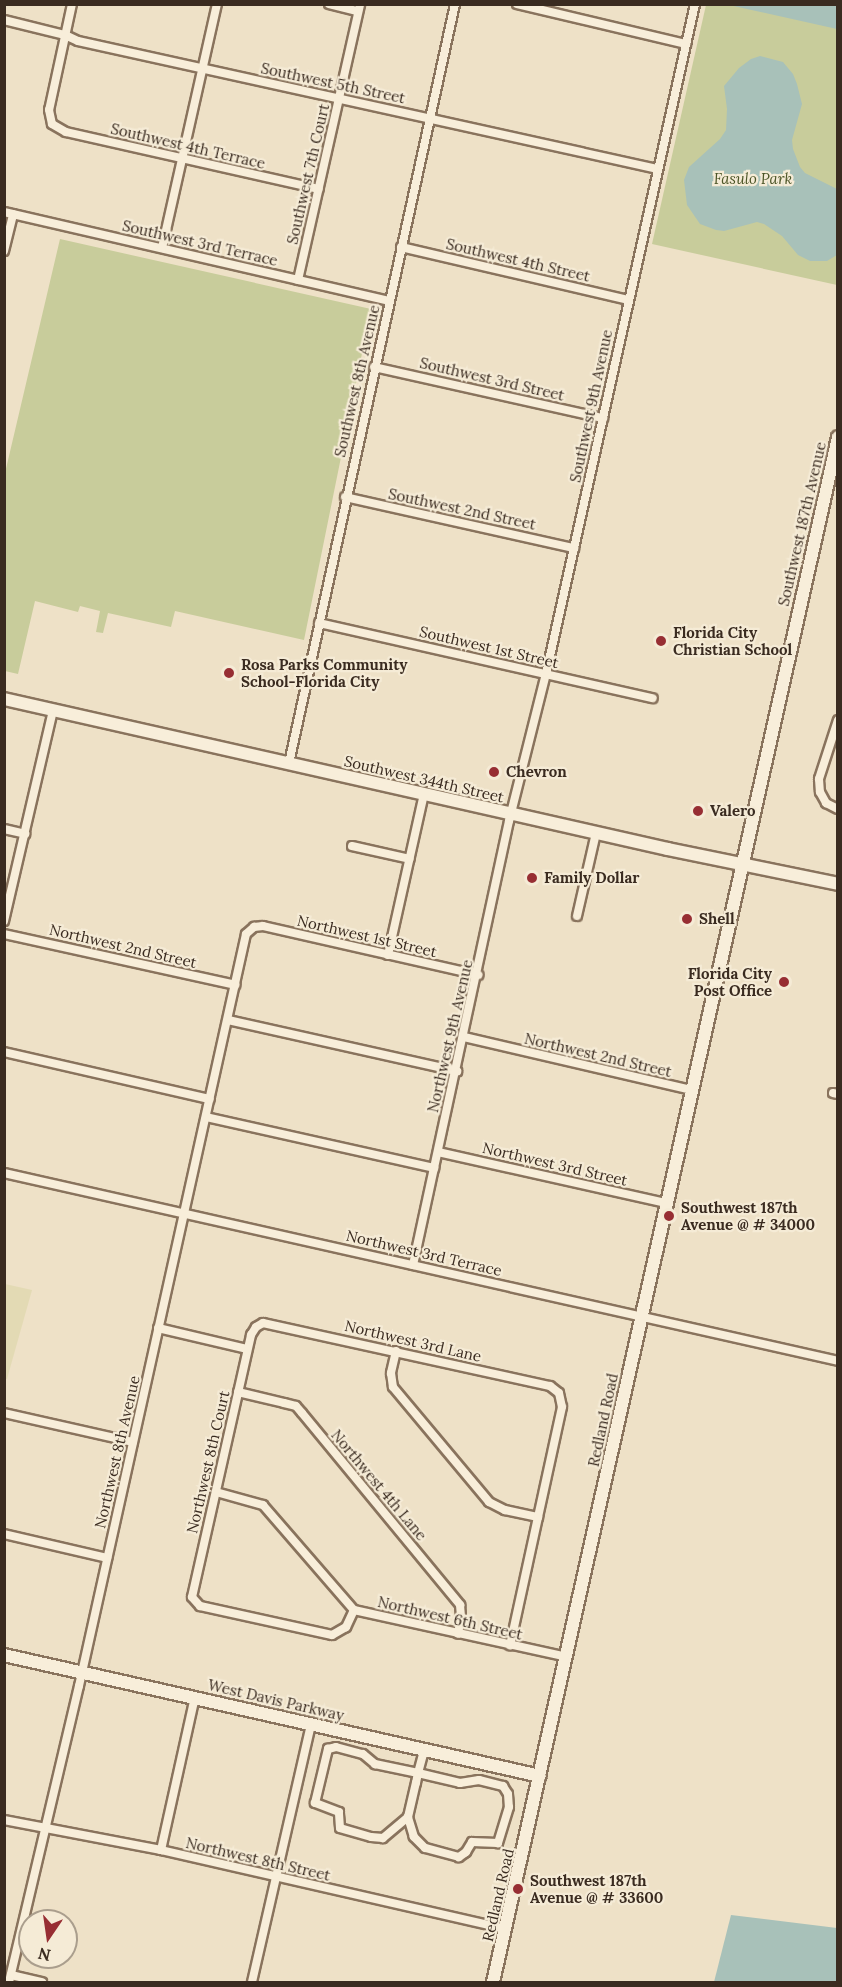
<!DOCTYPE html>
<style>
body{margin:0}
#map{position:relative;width:842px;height:1987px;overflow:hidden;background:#eee1c7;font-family:Lora,serif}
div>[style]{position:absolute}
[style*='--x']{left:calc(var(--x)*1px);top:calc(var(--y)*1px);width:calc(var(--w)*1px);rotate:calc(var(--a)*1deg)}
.farmland>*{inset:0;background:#e3dab4}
.green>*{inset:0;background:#c8cc9b}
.water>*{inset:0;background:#a8c1b9}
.roads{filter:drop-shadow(2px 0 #89735d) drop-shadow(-2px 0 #89735d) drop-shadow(0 2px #89735d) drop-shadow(0 -2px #89735d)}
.street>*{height:8px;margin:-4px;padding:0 4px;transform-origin:4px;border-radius:4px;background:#f8eeda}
.secondary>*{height:12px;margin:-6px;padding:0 6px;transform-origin:6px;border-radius:6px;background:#f8eeda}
.dots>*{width:16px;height:16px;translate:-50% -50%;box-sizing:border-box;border:3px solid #f5ebd6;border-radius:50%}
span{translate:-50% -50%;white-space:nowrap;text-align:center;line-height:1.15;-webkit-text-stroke:4.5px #f5ebd6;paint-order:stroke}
.street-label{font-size:15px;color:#3a2b20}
.park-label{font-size:15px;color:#4c5527;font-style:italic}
.poi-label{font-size:15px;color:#3a2b20;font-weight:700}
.left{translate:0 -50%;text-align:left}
.right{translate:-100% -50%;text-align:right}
.frame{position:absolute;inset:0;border:6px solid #3a2b20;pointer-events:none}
.north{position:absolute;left:18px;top:1909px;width:60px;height:60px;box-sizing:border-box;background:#f5ebd6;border:2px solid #aa9e8d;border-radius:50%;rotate:193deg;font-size:16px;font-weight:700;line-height:24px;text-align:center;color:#3a2b20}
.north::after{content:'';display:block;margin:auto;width:21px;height:27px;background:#972e33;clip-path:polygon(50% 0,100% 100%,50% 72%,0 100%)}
</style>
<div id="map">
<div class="farmland">
<i style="clip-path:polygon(5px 1284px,32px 1290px,7px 1379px,4px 1378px)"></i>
</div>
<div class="green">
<i style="clip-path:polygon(706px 5px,837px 5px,837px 285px,652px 244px)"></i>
<i style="clip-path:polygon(60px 239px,371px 309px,304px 640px,175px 611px,171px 627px,108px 613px,103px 633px,96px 632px,100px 611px,80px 606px,78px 612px,35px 601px,18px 674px,5px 671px,5px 473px)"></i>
</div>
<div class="water">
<i style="clip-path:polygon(729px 5px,837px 5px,837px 29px)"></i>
<i style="clip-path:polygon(760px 56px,783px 62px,793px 74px,797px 84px,802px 104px,792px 140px,793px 149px,800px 167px,805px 173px,837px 189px,837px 255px,827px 261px,810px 261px,798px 255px,782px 236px,764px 224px,757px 222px,724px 231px,716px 230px,700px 224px,687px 205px,684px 180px,689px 167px,720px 139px,726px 130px,727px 109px,724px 86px,739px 68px,751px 59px)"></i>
<i style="clip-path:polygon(731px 1915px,837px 1928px,837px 1982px,714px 1982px)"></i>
</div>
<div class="roads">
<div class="street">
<i style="--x:72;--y:4;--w:108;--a:102.2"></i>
<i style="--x:49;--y:110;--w:14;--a:78"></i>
<i style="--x:52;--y:124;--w:16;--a:30"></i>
<i style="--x:66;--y:132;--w:259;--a:12.7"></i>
<i style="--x:329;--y:4;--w:30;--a:14"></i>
<i style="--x:517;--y:4;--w:174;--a:13.3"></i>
<i style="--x:4;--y:20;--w:63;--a:13.8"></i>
<i style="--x:65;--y:35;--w:14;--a:25"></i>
<i style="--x:78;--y:41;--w:594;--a:12.45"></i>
<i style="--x:4;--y:212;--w:395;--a:13"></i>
<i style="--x:401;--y:247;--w:234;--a:13.1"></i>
<i style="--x:162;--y:248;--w:250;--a:-77.3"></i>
<i style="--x:4;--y:251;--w:38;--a:-76"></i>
<i style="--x:298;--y:280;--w:283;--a:-77.3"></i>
<i style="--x:374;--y:367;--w:235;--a:12.6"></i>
<i style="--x:345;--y:497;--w:235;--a:12.6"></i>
<i style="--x:319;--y:623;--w:342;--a:12.7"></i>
<i style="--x:838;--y:720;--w:62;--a:107.9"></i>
<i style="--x:819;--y:779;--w:13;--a:86"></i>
<i style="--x:820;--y:792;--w:13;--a:61"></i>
<i style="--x:826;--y:803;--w:13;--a:27"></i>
<i style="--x:289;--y:763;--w:777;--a:-77.66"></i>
<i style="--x:4;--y:829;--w:22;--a:13"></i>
<i style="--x:352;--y:846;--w:59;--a:12.6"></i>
<i style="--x:577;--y:916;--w:85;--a:-77.1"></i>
<i style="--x:4;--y:921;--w:217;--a:-76.9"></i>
<i style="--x:4;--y:934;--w:237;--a:12.4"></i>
<i style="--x:388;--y:955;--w:165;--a:-77.4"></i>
<i style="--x:228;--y:1020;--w:235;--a:12.6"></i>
<i style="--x:464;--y:1037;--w:233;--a:13.1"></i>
<i style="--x:4;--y:1052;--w:211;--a:12.9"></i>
<i style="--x:833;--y:1093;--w:5;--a:11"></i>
<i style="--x:206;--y:1117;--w:234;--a:12.6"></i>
<i style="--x:438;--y:1152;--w:234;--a:12.6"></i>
<i style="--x:4;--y:1173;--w:855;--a:12.7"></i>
<i style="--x:413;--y:1265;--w:454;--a:-77.8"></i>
<i style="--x:509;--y:821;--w:152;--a:-75.9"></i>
<i style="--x:546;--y:674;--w:686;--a:-77.46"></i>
<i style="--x:158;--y:1328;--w:91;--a:13.3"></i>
<i style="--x:396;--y:1351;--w:23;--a:103"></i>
<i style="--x:391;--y:1373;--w:14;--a:82"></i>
<i style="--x:393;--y:1387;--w:150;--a:50.1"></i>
<i style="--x:489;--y:1502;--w:18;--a:27"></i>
<i style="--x:505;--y:1510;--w:34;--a:12"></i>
<i style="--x:238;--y:1392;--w:47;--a:13.4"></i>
<i style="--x:284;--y:1403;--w:12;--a:14"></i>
<i style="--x:296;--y:1406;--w:9;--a:49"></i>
<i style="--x:302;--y:1413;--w:249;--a:50.5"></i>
<i style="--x:460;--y:1605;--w:12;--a:85"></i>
<i style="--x:461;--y:1617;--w:17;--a:100"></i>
<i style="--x:4;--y:1413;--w:132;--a:12.7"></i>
<i style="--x:216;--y:1492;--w:49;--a:15.5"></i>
<i style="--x:263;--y:1505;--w:139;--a:49.1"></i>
<i style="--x:354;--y:1610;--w:218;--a:12.4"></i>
<i style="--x:4;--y:1534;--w:106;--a:13.1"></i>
<i style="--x:354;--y:1610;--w:19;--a:115"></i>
<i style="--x:346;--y:1627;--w:16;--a:150"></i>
<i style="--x:332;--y:1635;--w:135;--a:-167.6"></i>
<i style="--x:200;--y:1606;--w:12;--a:-132"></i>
<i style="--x:192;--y:1597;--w:269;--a:-77.3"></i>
<i style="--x:251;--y:1335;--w:9;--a:-58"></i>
<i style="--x:256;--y:1327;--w:8;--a:-30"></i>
<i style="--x:263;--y:1323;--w:294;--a:12.4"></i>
<i style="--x:550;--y:1386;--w:11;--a:38"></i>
<i style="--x:559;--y:1393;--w:14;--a:78"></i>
<i style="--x:562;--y:1407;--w:244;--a:102.3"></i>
<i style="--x:408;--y:1817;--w:33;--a:140"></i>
<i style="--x:383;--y:1838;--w:12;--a:-175"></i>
<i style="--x:371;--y:1837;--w:32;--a:-164"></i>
<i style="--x:340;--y:1828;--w:16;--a:-94"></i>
<i style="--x:339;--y:1812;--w:26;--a:-159"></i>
<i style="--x:315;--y:1803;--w:56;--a:-76.5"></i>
<i style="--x:328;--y:1749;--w:8;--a:-14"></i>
<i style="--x:336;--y:1747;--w:28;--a:15"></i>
<i style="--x:363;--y:1754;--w:16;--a:40"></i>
<i style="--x:375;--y:1764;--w:44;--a:11.8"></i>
<i style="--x:418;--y:1773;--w:43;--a:13.4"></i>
<i style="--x:460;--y:1783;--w:19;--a:-9"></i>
<i style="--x:479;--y:1780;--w:25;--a:14"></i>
<i style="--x:503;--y:1786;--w:9;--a:58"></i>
<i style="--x:508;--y:1794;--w:13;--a:86"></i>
<i style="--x:509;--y:1807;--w:38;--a:107"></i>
<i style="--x:498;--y:1843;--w:26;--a:-178"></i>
<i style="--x:472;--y:1842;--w:12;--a:121"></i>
<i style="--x:466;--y:1852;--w:9;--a:144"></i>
<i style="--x:459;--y:1857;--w:35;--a:-165"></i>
<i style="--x:425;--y:1848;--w:16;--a:-135"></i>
<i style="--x:414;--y:1837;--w:21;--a:-107"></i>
<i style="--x:408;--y:1817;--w:35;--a:-77"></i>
<i style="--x:416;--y:1783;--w:10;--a:-79"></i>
<i style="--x:418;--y:1773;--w:24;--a:-75"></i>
<i style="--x:4;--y:1820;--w:160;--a:10.8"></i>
<i style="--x:161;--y:1850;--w:353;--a:12.9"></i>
<i style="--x:161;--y:1850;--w:157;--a:-77.5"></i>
<i style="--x:11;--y:1975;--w:32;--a:13"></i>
<i style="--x:9;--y:1982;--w:304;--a:-76.7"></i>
<i style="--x:79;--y:1686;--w:770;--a:-77.48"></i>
<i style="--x:246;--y:934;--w:11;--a:-41"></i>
<i style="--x:254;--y:927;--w:9;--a:-6"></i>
<i style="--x:263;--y:926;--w:221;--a:12.8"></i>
<i style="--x:252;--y:1982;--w:265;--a:-77.1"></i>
</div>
<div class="secondary">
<i style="--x:4;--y:699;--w:681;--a:12.73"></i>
<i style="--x:668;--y:849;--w:174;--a:11.6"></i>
<i style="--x:4;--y:1655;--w:549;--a:12.72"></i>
<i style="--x:493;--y:1982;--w:1583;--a:-77.41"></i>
</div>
</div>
<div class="dots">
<i style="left:661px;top:641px;background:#972e33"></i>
<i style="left:229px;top:673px;background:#972e33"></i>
<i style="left:494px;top:772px;background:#972e33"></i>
<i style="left:698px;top:811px;background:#972e33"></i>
<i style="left:532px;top:878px;background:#972e33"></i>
<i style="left:687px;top:919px;background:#972e33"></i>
<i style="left:784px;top:982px;background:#972e33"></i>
<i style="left:669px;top:1216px;background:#972e33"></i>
<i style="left:518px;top:1889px;background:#972e33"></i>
</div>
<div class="street-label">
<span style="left:333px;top:83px;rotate:12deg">Southwest 5th Street</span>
<span style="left:188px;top:146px;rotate:13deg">Southwest 4th Terrace</span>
<span style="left:308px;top:174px;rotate:-77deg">Southwest 7th Court</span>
<span style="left:200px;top:243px;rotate:13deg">Southwest 3rd Terrace</span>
<span style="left:518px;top:260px;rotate:13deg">Southwest 4th Street</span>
<span style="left:492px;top:379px;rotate:13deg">Southwest 3rd Street</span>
<span style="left:357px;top:381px;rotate:-77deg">Southwest 8th Avenue</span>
<span style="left:591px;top:406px;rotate:-78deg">Southwest 9th Avenue</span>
<span style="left:462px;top:509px;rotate:12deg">Southwest 2nd Street</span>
<span style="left:802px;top:524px;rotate:-77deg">Southwest 187th Avenue</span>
<span style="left:489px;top:647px;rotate:13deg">Southwest 1st Street</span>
<span style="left:424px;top:779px;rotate:13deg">Southwest 344th Street</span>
<span style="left:367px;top:936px;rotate:13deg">Northwest 1st Street</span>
<span style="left:123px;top:946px;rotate:13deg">Northwest 2nd Street</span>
<span style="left:450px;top:1036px;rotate:-77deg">Northwest 9th Avenue</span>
<span style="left:598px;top:1055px;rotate:13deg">Northwest 2nd Street</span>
<span style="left:555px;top:1164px;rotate:13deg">Northwest 3rd Street</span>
<span style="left:424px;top:1253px;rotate:13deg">Northwest 3rd Terrace</span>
<span style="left:413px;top:1341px;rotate:13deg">Northwest 3rd Lane</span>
<span style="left:603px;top:1420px;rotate:-78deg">Redland Road</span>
<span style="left:117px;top:1452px;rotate:-77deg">Northwest 8th Avenue</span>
<span style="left:208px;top:1462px;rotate:-77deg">Northwest 8th Court</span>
<span style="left:379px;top:1485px;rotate:50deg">Northwest 4th Lane</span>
<span style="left:450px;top:1618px;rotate:13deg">Northwest 6th Street</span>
<span style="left:276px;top:1700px;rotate:13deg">West Davis Parkway</span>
<span style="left:258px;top:1859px;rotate:13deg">Northwest 8th Street</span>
<span style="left:498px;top:1895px;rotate:-77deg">Redland Road</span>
</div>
<div class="park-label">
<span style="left:753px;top:179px">Fasulo Park</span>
</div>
<div class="poi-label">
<span class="left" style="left:673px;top:641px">Florida City<br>Christian School</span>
<span class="left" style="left:241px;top:673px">Rosa Parks Community<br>School-Florida City</span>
<span class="left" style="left:506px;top:772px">Chevron</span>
<span class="left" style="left:710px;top:811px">Valero</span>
<span class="left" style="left:544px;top:878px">Family Dollar</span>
<span class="left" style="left:699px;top:919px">Shell</span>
<span class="right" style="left:772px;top:982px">Florida City<br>Post Office</span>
<span class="left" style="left:681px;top:1216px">Southwest 187th<br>Avenue @ # 34000</span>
<span class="left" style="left:530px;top:1889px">Southwest 187th<br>Avenue @ # 33600</span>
</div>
<div class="frame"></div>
<div class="north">N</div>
</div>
